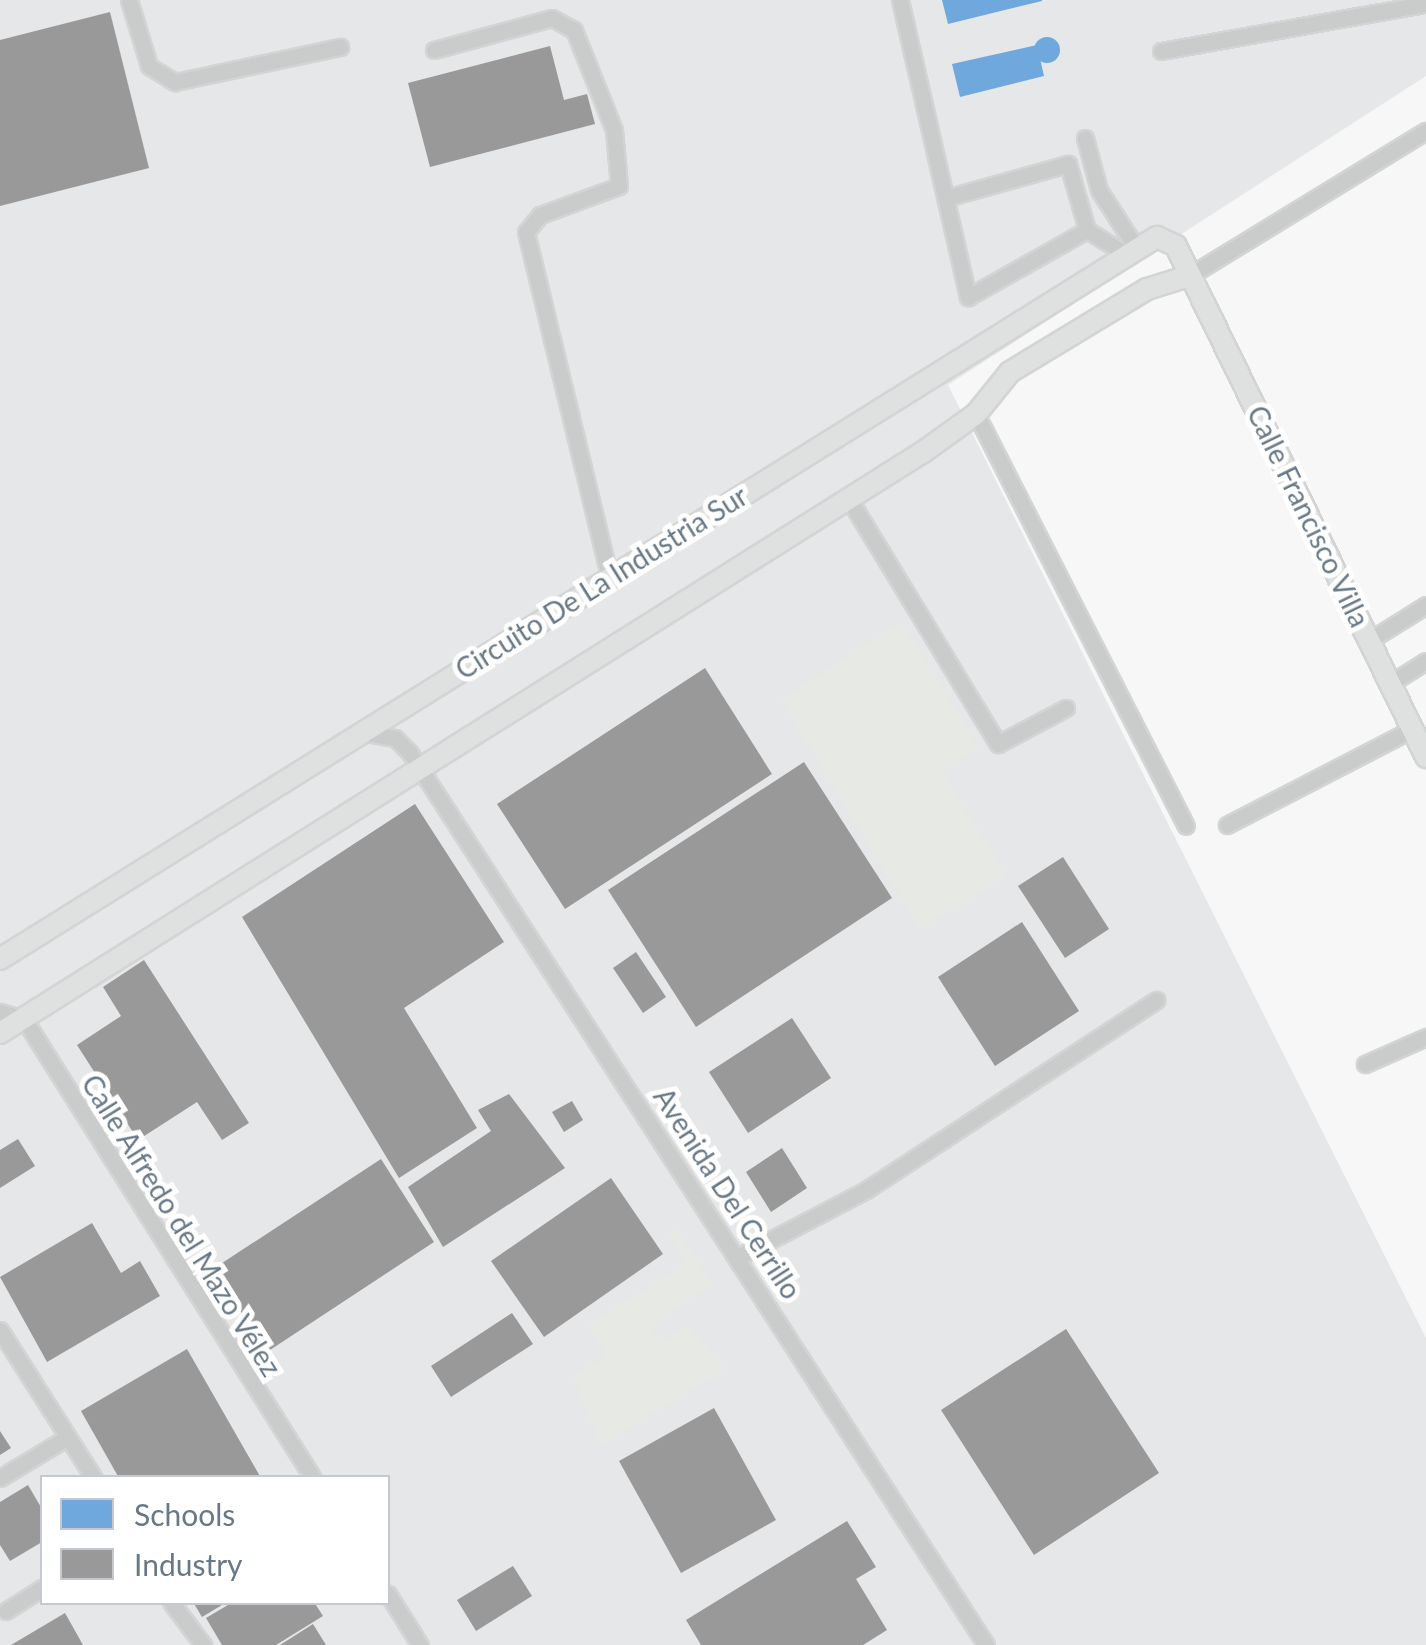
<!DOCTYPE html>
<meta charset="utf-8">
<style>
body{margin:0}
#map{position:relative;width:1426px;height:1645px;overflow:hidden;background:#f7f7f7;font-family:Lato,sans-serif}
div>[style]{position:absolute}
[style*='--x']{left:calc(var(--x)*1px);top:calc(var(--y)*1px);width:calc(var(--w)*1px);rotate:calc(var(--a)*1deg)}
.built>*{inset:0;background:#e6e7e8}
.green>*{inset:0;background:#e6e9e4}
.schools>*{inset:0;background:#6fa8dc}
.round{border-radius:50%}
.industry>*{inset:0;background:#999}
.roads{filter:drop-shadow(2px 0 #d3d4d5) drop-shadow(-2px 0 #d3d4d5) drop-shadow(0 2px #d3d4d5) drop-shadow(0 -2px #d3d4d5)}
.minor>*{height:15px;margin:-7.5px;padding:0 7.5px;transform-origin:7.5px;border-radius:7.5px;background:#cacccc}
.major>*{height:20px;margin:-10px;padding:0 10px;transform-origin:10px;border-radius:10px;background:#dfe0e0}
span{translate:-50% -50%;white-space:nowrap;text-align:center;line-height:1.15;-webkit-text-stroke:10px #fff;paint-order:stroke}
.street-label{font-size:28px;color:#697886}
.legend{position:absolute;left:40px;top:1475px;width:350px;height:130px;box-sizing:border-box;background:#fff;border:2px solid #c3c9cf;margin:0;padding:12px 18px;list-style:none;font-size:30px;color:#697886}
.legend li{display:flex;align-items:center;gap:20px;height:50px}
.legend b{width:50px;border:2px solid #c3c9cf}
</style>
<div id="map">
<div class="built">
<i style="clip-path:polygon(evenodd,0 0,1426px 0,1426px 76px,948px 385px,1426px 1338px,1426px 1645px,0 1645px,0 0,42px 1478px,388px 1478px,388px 1602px,42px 1602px,42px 1478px)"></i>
</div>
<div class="green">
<i style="clip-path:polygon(901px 621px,979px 747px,942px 772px,1006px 876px,920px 929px,781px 700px)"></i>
<i style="clip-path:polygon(676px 1228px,713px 1285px,649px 1325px,660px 1343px,688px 1326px,725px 1369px,601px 1445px,573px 1377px,607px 1356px,588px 1325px,680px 1268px,684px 1259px,668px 1233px)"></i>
</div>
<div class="schools">
<i style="clip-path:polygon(942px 0,1042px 0,1042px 1px,948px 24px)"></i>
<i class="round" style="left:1034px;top:37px;width:26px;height:26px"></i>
<i style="clip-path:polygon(1037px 45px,1044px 76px,960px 97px,952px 64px)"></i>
</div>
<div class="industry">
<i style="clip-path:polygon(110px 12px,149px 168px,0 206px,0 40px)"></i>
<i style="clip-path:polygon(550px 46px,564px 100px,587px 94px,595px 124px,430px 167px,408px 83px)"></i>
<i style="clip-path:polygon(705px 668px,772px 774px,565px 909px,497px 804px)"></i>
<i style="clip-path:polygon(804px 762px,892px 898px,696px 1027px,608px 890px)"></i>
<i style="clip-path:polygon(415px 804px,504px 942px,404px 1008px,477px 1128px,399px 1178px,242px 917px)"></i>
<i style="clip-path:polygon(1063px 857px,1109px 929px,1065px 958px,1018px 886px)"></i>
<i style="clip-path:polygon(1022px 922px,1079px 1011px,995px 1066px,938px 977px)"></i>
<i style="clip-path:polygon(636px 952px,666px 997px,643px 1013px,613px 968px)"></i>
<i style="clip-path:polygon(144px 960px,249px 1123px,222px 1140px,197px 1102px,138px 1140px,77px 1045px,121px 1016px,103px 987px)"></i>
<i style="clip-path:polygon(792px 1018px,831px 1078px,748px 1133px,709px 1072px)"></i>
<i style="clip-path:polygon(509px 1094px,565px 1168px,443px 1247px,408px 1187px,491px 1131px,478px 1110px)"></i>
<i style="clip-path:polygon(572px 1101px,583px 1120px,564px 1132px,552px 1112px)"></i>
<i style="clip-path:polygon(18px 1139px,35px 1166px,0 1188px,0 1150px)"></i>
<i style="clip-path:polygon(782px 1148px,807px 1188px,771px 1212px,746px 1172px)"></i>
<i style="clip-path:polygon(381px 1159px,434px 1242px,267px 1352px,213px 1269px)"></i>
<i style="clip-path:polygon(611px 1178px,663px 1254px,544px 1337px,491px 1261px)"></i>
<i style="clip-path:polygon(92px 1223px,121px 1273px,140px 1261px,160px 1296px,47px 1362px,0 1277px)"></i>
<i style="clip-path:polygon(512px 1313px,533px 1344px,451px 1397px,431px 1366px)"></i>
<i style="clip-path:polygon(1066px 1329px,1159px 1473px,1034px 1555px,941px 1410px)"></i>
<i style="clip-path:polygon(187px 1349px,261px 1478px,119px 1478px,81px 1411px)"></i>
<i style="clip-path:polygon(714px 1408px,776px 1520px,681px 1573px,619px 1461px)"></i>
<i style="clip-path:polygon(0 1431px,11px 1448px,0 1455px)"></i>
<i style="clip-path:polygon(28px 1485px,42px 1509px,42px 1542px,10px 1561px,0 1545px,0 1502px)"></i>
<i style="clip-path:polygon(847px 1521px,876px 1567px,856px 1579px,887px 1630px,863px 1645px,701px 1645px,686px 1620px)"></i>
<i style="clip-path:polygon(513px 1566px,532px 1596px,476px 1631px,457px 1600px)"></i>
<i style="clip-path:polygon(193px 1602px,227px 1602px,202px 1617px)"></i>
<i style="clip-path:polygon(233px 1602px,314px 1602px,323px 1616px,276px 1645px,222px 1645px,206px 1618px)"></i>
<i style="clip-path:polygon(65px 1613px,83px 1645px,11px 1645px)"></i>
<i style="clip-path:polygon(313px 1624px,326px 1645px,280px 1645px)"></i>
</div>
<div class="roads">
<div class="minor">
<i style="--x:129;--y:0;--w:69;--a:73.1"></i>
<i style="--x:149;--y:66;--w:31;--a:32"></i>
<i style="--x:175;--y:82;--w:169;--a:-12"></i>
<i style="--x:900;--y:0;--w:305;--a:77.1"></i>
<i style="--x:968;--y:297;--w:137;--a:-29.4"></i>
<i style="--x:434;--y:50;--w:122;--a:-15.2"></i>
<i style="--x:552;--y:18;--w:25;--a:29"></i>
<i style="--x:574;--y:30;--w:108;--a:68.2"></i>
<i style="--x:614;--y:130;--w:56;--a:84.9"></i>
<i style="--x:619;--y:186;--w:84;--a:159.8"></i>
<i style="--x:540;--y:215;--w:22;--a:129"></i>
<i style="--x:526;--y:232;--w:356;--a:76.4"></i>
<i style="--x:1161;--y:51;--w:269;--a:-10.1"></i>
<i style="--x:1085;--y:138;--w:54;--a:74.9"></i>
<i style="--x:1099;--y:190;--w:67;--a:57.3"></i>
<i style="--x:946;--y:198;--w:127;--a:-15.6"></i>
<i style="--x:1068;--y:164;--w:69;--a:73.9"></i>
<i style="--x:1087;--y:230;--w:44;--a:31.9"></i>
<i style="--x:1189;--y:276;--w:278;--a:-31.5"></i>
<i style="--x:976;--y:414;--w:462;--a:63"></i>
<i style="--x:849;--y:499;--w:287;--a:58.7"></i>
<i style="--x:998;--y:744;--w:77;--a:-27.9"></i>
<i style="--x:1370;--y:640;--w:66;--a:-32"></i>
<i style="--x:1391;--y:683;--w:41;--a:-32.2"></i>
<i style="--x:361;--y:732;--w:35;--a:10"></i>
<i style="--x:395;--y:738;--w:21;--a:45"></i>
<i style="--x:410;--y:753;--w:1062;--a:57.15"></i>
<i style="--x:1227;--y:825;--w:208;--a:-27.4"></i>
<i style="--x:0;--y:1012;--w:25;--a:16"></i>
<i style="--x:24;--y:1019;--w:542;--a:57.8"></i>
<i style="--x:1365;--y:1064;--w:67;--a:-23.9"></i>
<i style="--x:740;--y:1256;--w:142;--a:-27.6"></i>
<i style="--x:866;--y:1190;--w:347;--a:-33.2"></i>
<i style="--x:0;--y:1330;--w:175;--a:57.6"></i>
<i style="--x:0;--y:1478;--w:79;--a:-31.1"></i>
<i style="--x:388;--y:1594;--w:60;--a:57.9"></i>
<i style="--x:171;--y:1602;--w:54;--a:53.3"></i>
<i style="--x:6;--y:1611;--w:43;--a:-32.6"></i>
</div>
<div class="major">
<i style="--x:0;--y:959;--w:1364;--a:-31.97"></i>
<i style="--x:1157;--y:237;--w:21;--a:25"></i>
<i style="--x:1176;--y:246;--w:569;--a:63.93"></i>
<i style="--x:0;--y:1033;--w:1091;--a:-32.19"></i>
<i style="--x:923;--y:452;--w:65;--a:-35.6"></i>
<i style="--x:976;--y:414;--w:54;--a:-51"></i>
<i style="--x:1010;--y:372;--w:160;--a:-31.2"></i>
<i style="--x:1147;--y:289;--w:44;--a:-17.2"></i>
</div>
</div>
<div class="street-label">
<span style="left:1309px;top:516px;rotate:64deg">Calle Francisco Villa</span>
<span style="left:601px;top:582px;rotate:-32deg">Circuito De La Industria Sur</span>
<span style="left:728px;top:1193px;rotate:57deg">Avenida Del Cerrillo</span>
<span style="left:182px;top:1225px;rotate:58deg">Calle Alfredo del Mazo Vélez</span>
</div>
<ul class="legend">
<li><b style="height:28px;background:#6fa8dc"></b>Schools</li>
<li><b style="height:28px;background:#999"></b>Industry</li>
</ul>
</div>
